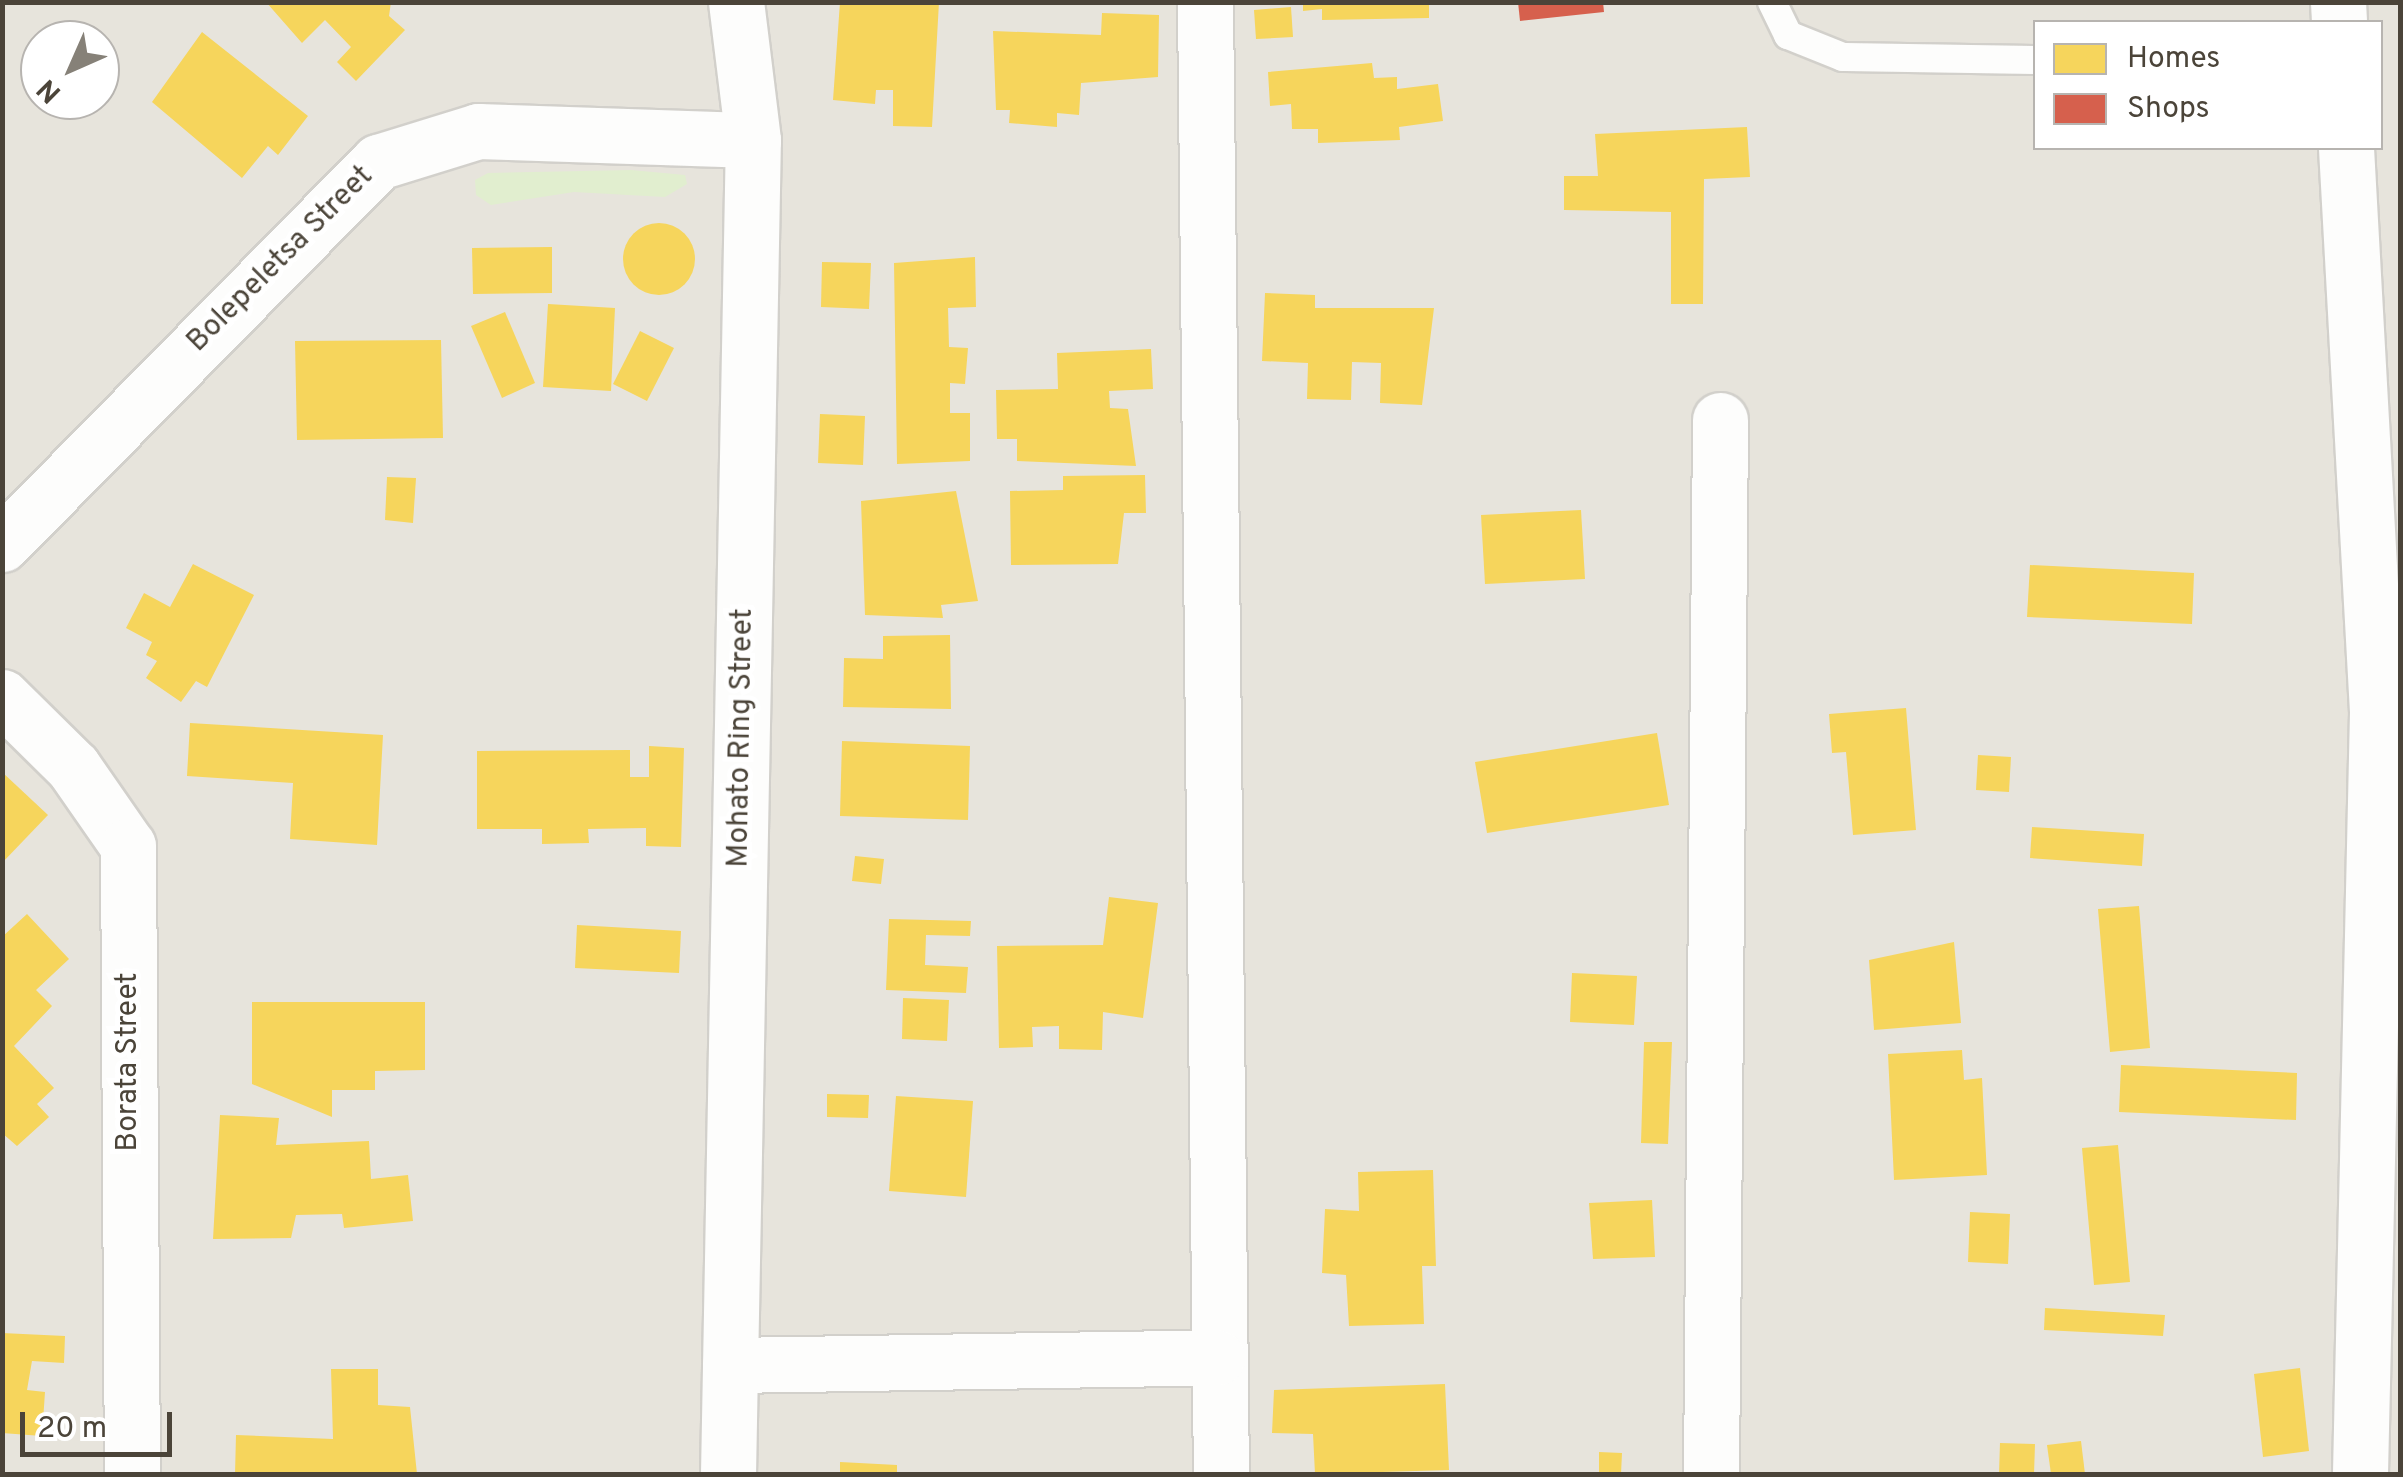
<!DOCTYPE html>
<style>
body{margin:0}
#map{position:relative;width:2403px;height:1477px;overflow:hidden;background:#f4f2ee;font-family:Overpass,sans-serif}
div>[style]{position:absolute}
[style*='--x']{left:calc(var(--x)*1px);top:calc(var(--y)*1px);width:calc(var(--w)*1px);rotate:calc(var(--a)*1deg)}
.residential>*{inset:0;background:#e7e4dc}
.green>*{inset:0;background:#e1eecf}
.homes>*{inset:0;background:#f6d55c}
.round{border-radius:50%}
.shops>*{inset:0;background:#d6604d}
.roads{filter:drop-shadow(2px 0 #d2d0cb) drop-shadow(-2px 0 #d2d0cb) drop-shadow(0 2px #d2d0cb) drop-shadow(0 -2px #d2d0cb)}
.lane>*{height:28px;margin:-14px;padding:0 14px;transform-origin:14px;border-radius:14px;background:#fdfdfc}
.street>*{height:55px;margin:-27.5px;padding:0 27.5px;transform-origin:27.5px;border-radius:27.5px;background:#fdfdfc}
span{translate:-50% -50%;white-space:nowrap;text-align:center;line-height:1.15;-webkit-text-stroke:10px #fff;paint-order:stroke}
.street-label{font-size:30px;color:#4b4439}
.frame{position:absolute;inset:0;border:5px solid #4b4439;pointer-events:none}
.legend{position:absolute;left:2033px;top:20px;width:350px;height:130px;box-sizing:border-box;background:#fff;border:2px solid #b7b4b0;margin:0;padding:12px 18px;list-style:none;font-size:30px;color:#4b4439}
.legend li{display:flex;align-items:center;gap:20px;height:50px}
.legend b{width:50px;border:2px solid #b7b4b0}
.north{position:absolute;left:20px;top:20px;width:100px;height:100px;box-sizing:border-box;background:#fff;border:2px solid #b7b4b0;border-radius:50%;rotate:225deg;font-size:28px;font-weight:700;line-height:40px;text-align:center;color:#4b4439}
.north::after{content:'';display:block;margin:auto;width:35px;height:45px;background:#868178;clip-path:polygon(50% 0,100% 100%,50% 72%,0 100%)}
.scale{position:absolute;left:20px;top:1412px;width:152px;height:45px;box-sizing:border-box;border:5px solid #4b4439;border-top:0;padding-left:12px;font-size:30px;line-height:35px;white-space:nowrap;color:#4b4439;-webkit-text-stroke:8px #fff;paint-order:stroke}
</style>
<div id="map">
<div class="residential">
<i style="clip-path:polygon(evenodd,3px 3px,2400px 3px,2400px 1474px,3px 1474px,3px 3px,2036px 22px,2380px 22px,2380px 148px,2036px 148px,2036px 22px,3px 3px,40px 40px,100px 40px,100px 100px,40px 100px,40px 40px)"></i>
</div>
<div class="green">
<i style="clip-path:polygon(631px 170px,685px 175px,687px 184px,665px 197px,574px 192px,491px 205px,476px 195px,475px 180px,488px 173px)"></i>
</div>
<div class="homes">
<i style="clip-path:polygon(266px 2px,391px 2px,389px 16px,405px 30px,356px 81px,337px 62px,351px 47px,325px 20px,302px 43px)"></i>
<i style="clip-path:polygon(840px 2px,939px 2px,932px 127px,893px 126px,893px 90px,876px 90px,875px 104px,833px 100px)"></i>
<i style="clip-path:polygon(1303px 2px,1429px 2px,1429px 18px,1322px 20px,1322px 9px,1303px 11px)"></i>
<i style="clip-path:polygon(1291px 7px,1293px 37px,1256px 39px,1254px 10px)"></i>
<i style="clip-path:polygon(1102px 13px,1159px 15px,1158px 77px,1081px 83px,1079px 115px,1057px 113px,1057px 127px,1009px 123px,1010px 110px,996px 110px,993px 31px,1101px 35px)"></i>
<i style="clip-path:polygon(202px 32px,308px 116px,278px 155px,268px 146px,242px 178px,152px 102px)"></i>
<i style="clip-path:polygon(1372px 63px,1374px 78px,1397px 77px,1397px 89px,1438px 84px,1443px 121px,1399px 127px,1400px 140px,1318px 143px,1318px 129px,1292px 129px,1291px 104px,1270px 106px,1268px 72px)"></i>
<i style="clip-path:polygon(1747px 127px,1750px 177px,1704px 179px,1703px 304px,1671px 304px,1671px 212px,1564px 210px,1564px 176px,1598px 176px,1595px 134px)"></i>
<i class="round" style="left:623px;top:223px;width:72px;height:72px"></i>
<i style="clip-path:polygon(552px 247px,552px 293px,473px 294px,472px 248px)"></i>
<i style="clip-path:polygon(975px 257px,976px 307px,948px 308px,949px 347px,968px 348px,965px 384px,950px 383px,950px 413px,970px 413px,970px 461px,897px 464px,894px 263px)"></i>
<i style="clip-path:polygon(822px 262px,871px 263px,869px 309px,821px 307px)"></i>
<i style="clip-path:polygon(1265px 293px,1315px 295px,1315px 308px,1434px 308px,1422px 405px,1380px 403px,1381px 363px,1352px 362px,1351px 400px,1307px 399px,1308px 363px,1262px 361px)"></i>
<i style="clip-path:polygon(548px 304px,615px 308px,611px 391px,543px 387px)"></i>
<i style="clip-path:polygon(505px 312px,535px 383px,502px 398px,471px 326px)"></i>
<i style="clip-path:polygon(640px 331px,674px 348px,647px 401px,613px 384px)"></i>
<i style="clip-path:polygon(441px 340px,443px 438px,297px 440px,295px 341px)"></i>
<i style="clip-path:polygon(1151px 349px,1153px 389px,1109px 391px,1110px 408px,1128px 409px,1136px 466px,1017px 461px,1017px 439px,997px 439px,996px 390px,1058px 389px,1057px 353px)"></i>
<i style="clip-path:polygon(820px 414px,865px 416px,863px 465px,818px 463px)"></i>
<i style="clip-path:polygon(1145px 475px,1146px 513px,1124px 513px,1118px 564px,1011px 565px,1010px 491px,1063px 490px,1063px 476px)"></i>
<i style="clip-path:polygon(387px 477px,416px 478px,413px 523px,385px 520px)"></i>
<i style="clip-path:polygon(956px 491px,978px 601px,941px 605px,943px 618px,865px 615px,861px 501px)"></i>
<i style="clip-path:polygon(1581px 510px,1585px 579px,1485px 584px,1481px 515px)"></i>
<i style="clip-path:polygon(193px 564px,254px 595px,207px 687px,196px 681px,181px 702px,146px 678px,157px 661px,146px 655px,152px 642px,126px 628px,144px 593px,170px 607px)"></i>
<i style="clip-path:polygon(2030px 565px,2194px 573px,2192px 624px,2027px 617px)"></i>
<i style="clip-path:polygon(950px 635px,951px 709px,843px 707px,844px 658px,883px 659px,883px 636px)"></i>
<i style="clip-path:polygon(1906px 708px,1916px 830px,1853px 835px,1846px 752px,1832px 753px,1829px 714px)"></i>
<i style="clip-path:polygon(190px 723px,383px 735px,377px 845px,290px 839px,293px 783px,187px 776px)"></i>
<i style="clip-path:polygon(1657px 733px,1669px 805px,1487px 833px,1475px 762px)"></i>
<i style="clip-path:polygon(842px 741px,970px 746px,968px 820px,840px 816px)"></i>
<i style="clip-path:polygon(649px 746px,684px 748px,681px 847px,646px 846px,646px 828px,588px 829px,589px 843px,542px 844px,542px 829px,477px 829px,477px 751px,630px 750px,630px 777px,649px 777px)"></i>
<i style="clip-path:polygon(1978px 755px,2011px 757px,2009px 792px,1976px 790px)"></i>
<i style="clip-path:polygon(2px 772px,48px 815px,2px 863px)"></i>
<i style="clip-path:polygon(2032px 827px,2144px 834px,2142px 866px,2030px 858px)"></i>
<i style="clip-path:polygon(855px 856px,884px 859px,881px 884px,852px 881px)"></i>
<i style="clip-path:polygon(1109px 897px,1158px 903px,1143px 1018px,1103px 1012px,1102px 1050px,1059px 1049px,1059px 1026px,1032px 1027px,1033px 1047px,999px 1048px,997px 946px,1103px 945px)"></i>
<i style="clip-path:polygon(2139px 906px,2150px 1048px,2110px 1052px,2098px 909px)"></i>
<i style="clip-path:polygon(27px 914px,69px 959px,36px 990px,52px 1006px,14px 1046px,54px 1088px,37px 1104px,49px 1117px,17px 1146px,2px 1133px,2px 937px)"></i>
<i style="clip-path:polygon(889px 919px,971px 921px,970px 936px,926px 935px,925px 965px,968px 967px,966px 993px,886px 990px)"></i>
<i style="clip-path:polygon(577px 925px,681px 931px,679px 973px,575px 968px)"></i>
<i style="clip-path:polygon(1954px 942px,1961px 1023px,1874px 1030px,1869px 960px)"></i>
<i style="clip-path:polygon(1572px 973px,1637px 976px,1634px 1025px,1570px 1022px)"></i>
<i style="clip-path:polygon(903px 998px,949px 1000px,947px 1041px,902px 1039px)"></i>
<i style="clip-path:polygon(252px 1002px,425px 1002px,425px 1070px,375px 1071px,375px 1090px,332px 1090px,332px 1117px,252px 1084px)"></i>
<i style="clip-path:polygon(1644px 1042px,1672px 1042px,1668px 1144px,1641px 1143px)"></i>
<i style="clip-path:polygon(1962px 1050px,1964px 1080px,1982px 1078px,1987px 1175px,1894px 1180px,1888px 1054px)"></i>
<i style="clip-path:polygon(2121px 1065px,2297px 1073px,2296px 1120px,2119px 1112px)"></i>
<i style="clip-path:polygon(827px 1094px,869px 1095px,868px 1118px,827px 1117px)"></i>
<i style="clip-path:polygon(896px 1096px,973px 1101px,966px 1197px,889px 1191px)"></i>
<i style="clip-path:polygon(220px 1115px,279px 1118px,276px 1145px,369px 1141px,371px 1179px,408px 1175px,413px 1221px,344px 1228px,342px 1214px,296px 1215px,291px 1238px,213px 1239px)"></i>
<i style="clip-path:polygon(2118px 1145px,2130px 1282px,2094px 1285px,2082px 1148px)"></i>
<i style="clip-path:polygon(1433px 1170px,1436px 1266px,1422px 1266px,1424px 1324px,1349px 1326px,1346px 1275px,1322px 1273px,1325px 1209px,1359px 1211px,1358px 1172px)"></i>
<i style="clip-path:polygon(1652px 1200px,1655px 1257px,1593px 1259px,1589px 1203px)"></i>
<i style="clip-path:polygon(1970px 1212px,2010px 1214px,2008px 1264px,1968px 1262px)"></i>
<i style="clip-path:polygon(2045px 1308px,2165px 1315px,2163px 1336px,2044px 1330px)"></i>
<i style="clip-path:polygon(2px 1333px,65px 1336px,64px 1363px,32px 1361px,27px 1390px,45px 1392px,42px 1436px,2px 1433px)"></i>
<i style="clip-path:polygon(2300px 1368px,2309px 1451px,2263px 1457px,2254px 1374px)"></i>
<i style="clip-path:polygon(331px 1369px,378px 1369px,378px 1405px,410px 1407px,417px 1474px,235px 1474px,236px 1435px,333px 1439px)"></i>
<i style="clip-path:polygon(1445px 1384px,1449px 1470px,1315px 1474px,1313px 1434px,1272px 1433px,1274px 1390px)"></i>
<i style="clip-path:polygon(2081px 1441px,2085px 1474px,2051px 1474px,2047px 1445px)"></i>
<i style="clip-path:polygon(2000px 1443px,2035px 1444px,2034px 1474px,1999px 1474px)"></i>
<i style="clip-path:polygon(1599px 1452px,1622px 1453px,1621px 1474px,1599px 1474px)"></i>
<i style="clip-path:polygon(840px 1462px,897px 1465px,897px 1474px,840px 1474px)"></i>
</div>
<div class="shops">
<i style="clip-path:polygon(1518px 2px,1603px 2px,1604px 12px,1520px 21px)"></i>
</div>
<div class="roads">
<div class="lane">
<i style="--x:1772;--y:2;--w:37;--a:64"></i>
<i style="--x:1788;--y:35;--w:59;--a:21.8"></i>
<i style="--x:1843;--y:57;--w:193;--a:0.9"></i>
</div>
<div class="street">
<i style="--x:1205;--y:2;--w:1472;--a:89.38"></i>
<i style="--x:2338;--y:2;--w:20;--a:87"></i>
<i style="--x:2346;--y:148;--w:565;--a:86.85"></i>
<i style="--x:2377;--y:712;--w:762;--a:91.28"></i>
<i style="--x:2;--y:544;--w:536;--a:-45.45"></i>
<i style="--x:378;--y:162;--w:105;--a:-17.2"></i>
<i style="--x:478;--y:131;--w:275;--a:1.9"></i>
<i style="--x:2;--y:697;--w:100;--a:44.6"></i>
<i style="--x:73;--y:767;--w:96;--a:55.2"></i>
<i style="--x:128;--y:846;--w:628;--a:89.64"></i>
<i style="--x:730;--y:1365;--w:487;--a:-0.9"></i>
<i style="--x:728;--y:1474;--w:1334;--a:-88.93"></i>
<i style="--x:753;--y:140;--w:139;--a:-97"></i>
<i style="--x:1711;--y:1474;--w:1054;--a:-89.51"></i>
</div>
</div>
<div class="street-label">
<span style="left:281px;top:260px;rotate:-45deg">Bolepeletsa Street</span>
<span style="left:742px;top:738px;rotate:-89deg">Mohato Ring Street</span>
<span style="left:129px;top:1062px;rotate:-90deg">Borata Street</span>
</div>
<div class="frame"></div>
<ul class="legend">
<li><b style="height:28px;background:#f6d55c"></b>Homes</li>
<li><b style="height:28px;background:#d6604d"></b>Shops</li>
</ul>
<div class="north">N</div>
<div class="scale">20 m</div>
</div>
